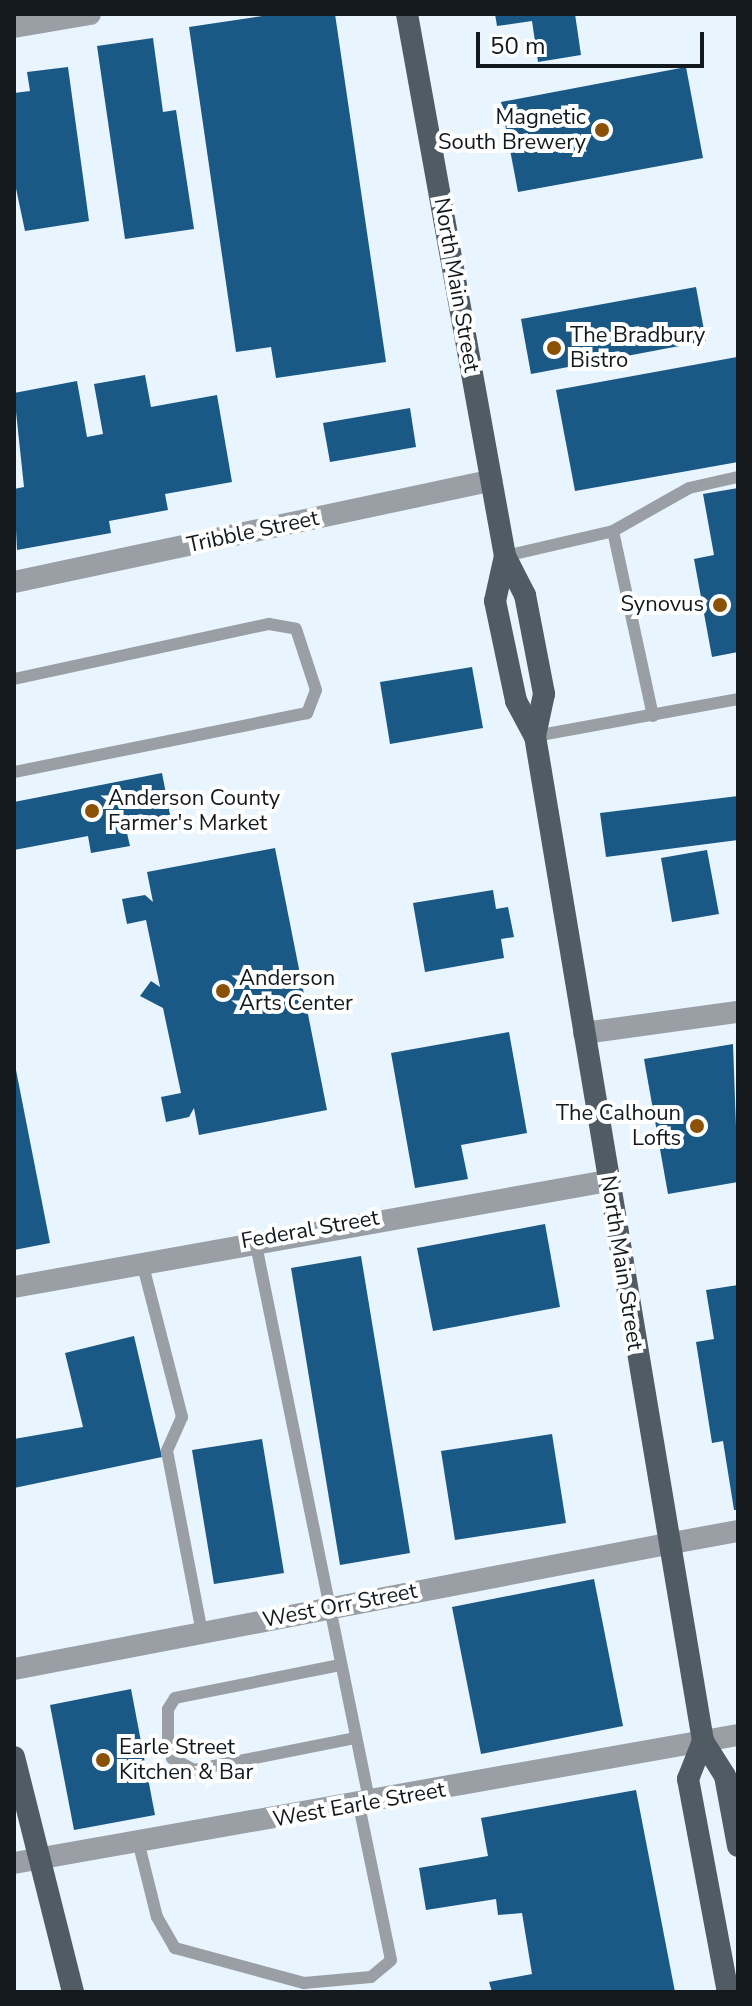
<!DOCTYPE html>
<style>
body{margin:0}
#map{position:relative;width:752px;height:2006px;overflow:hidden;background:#e8f4fe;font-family:"Nunito Sans",sans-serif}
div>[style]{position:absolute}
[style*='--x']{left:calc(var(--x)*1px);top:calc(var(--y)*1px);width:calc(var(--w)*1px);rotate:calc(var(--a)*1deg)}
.building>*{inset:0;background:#1a5985}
.service>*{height:12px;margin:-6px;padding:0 6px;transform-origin:6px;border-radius:6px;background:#999fa4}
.minor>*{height:22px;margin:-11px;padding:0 11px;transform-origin:11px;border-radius:11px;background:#999fa4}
.tertiary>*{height:22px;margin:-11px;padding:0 11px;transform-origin:11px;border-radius:11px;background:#999fa4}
.primary>*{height:22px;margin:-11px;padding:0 11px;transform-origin:11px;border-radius:11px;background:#505b63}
.primary-bridge>*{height:22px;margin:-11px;padding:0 11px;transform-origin:11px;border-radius:11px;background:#505b63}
.dots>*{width:22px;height:22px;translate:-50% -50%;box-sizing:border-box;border:4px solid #fff;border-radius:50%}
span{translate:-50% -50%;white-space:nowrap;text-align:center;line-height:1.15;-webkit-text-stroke:8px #fff;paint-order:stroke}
.poi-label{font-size:22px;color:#14191e}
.right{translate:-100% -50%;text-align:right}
.left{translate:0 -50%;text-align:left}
.street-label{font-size:22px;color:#14191e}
.frame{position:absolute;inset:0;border:16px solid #14191e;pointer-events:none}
.scale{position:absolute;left:476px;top:32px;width:228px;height:36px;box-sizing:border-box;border:4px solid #14191e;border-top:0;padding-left:10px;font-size:24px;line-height:28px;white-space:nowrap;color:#14191e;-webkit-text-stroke:6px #fff;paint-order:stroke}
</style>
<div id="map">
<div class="building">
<i style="clip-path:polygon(276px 14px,335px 14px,386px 362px,276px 378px,271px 347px,236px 352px,189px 27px)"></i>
<i style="clip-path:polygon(495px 14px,575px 14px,581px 55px,538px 62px,532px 21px,497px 26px)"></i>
<i style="clip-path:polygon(153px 38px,163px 112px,176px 110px,194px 229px,125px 239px,97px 46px)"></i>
<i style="clip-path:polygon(68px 67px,89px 221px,25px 231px,14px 179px,14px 93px,30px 91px,27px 72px)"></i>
<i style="clip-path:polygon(686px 67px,703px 158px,518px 192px,501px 102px)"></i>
<i style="clip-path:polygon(696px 287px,706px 341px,531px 374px,521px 319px)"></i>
<i style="clip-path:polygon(737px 357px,738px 462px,575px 491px,556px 390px)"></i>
<i style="clip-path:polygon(145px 375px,151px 407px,217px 395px,232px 482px,165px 494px,168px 510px,109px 521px,111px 533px,17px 550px,14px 489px,24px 487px,14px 393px,77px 381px,87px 437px,103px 434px,94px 384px)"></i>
<i style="clip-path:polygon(410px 408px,416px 447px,330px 462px,323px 423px)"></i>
<i style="clip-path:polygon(738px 488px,738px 652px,712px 657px,694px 559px,714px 555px,703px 494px)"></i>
<i style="clip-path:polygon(472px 667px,483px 728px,390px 744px,380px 682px)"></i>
<i style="clip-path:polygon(162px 773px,171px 820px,126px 829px,130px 846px,91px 853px,88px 836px,14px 850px,14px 802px)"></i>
<i style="clip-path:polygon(738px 796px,738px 840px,606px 857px,600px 813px)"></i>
<i style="clip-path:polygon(275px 848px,327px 1110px,199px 1135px,194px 1108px,189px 1117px,166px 1122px,161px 1097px,181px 1093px,163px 1008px,140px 996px,151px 981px,160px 987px,146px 920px,127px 924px,122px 899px,145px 895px,153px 902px,147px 872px)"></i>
<i style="clip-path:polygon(707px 850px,719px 914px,672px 922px,661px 858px)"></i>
<i style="clip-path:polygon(493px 890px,496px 909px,508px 907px,514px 937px,501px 939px,504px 958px,425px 972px,413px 903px)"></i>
<i style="clip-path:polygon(509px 1032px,527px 1133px,461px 1145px,468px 1179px,415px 1188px,391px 1053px)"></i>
<i style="clip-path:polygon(733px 1044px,738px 1182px,668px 1194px,644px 1059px)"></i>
<i style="clip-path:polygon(15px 1065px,50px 1243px,14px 1250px,14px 1066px)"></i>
<i style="clip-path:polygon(545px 1224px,560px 1307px,433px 1331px,417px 1248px)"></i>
<i style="clip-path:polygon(361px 1256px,410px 1553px,340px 1565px,291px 1268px)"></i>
<i style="clip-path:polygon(738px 1285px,738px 1510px,734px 1510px,723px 1441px,712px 1443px,696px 1342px,714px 1339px,706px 1290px)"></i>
<i style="clip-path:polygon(134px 1336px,162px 1457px,14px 1488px,14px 1439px,83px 1427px,65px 1353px)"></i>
<i style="clip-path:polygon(552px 1434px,566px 1523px,455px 1540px,441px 1451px)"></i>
<i style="clip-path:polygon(262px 1439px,284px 1573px,214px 1584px,192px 1450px)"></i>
<i style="clip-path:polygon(594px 1579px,623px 1726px,481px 1754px,452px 1607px)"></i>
<i style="clip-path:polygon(131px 1689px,155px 1815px,74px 1830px,50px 1705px)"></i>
<i style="clip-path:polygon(636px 1790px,675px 1992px,492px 1992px,489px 1982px,532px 1974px,522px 1913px,498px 1915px,496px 1899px,426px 1910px,419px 1868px,488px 1856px,481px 1818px)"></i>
</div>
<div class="service">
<i style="--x:505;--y:556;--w:111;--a:-13"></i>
<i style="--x:14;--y:679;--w:261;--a:-12.2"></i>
<i style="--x:269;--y:624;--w:27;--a:10"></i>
<i style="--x:296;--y:629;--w:64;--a:71.8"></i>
<i style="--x:316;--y:690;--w:25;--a:111"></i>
<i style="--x:307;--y:713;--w:299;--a:168.6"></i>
<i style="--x:653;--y:716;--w:189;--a:-102.2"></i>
<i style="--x:613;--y:531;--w:87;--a:-29.5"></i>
<i style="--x:689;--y:488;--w:50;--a:-12.7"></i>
<i style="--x:535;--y:736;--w:206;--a:-10.3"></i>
<i style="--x:255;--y:1240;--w:576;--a:78.48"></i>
<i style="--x:142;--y:1262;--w:160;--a:75.5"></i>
<i style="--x:182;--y:1417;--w:37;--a:114"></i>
<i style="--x:167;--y:1451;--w:185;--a:79.1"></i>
<i style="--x:340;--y:1665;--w:168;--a:168.7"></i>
<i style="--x:175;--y:1698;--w:13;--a:122"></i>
<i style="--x:168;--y:1709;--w:34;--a:90"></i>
<i style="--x:168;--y:1743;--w:16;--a:75"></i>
<i style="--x:172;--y:1758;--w:25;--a:29"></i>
<i style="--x:194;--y:1770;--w:165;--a:-11.2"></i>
<i style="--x:139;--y:1845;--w:74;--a:76"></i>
<i style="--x:157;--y:1917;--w:36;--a:60"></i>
<i style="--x:175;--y:1948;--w:134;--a:15.2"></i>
<i style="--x:304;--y:1983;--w:67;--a:-5.1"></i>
<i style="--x:371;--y:1977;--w:26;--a:-40"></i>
<i style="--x:391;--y:1960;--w:157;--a:-101.7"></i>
</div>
<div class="minor">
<i style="--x:584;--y:1033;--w:155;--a:-7.8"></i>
<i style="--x:14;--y:1287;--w:602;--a:-10.13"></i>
<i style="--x:14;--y:1669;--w:665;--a:-10.84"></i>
<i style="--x:14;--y:1863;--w:735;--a:-10.03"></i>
</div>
<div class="tertiary">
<i style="--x:14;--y:27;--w:77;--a:-9.7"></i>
<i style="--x:14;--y:582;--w:488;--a:-12"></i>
<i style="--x:667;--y:1544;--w:72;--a:-10.4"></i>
</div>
<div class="primary">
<i style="--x:407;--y:14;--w:551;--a:79.75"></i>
<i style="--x:505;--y:556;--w:44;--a:62.9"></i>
<i style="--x:525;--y:595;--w:101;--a:79.1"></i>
<i style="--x:544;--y:694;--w:43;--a:102.1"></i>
<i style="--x:505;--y:556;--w:46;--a:102.5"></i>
<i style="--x:495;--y:601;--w:102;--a:78.1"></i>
<i style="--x:516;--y:701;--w:40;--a:62"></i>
<i style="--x:535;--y:736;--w:1019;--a:80.51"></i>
<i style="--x:703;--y:1741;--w:41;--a:57.8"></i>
<i style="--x:725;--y:1776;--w:71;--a:79.5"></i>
<i style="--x:703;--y:1741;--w:41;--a:111.5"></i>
<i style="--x:688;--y:1779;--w:217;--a:79.4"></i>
</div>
<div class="primary-bridge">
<i style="--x:14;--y:1757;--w:242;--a:75.9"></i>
</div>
<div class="dots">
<i style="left:602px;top:130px;background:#8a5107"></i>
<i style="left:554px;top:348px;background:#8a5107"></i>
<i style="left:720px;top:605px;background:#8a5107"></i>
<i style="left:92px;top:811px;background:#8a5107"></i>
<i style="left:223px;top:991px;background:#8a5107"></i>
<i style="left:697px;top:1126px;background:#8a5107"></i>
<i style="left:103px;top:1760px;background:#8a5107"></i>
</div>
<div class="poi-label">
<span class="right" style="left:586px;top:130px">Magnetic<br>South Brewery</span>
<span class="left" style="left:570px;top:348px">The Bradbury<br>Bistro</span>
<span class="right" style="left:704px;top:605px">Synovus</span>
<span class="left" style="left:108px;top:811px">Anderson County<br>Farmer's Market</span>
<span class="left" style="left:239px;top:991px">Anderson<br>Arts Center</span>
<span class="right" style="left:681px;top:1126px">The Calhoun<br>Lofts</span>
<span class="left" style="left:119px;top:1760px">Earle Street<br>Kitchen &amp; Bar</span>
</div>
<div class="street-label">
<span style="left:456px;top:285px;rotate:80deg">North Main Street</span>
<span style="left:253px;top:532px;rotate:-12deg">Tribble Street</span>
<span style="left:310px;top:1230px;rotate:-10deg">Federal Street</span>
<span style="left:621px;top:1263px;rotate:81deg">North Main Street</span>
<span style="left:340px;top:1606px;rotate:-11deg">West Orr Street</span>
<span style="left:359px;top:1805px;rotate:-10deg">West Earle Street</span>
</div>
<div class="frame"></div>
<div class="scale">50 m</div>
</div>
